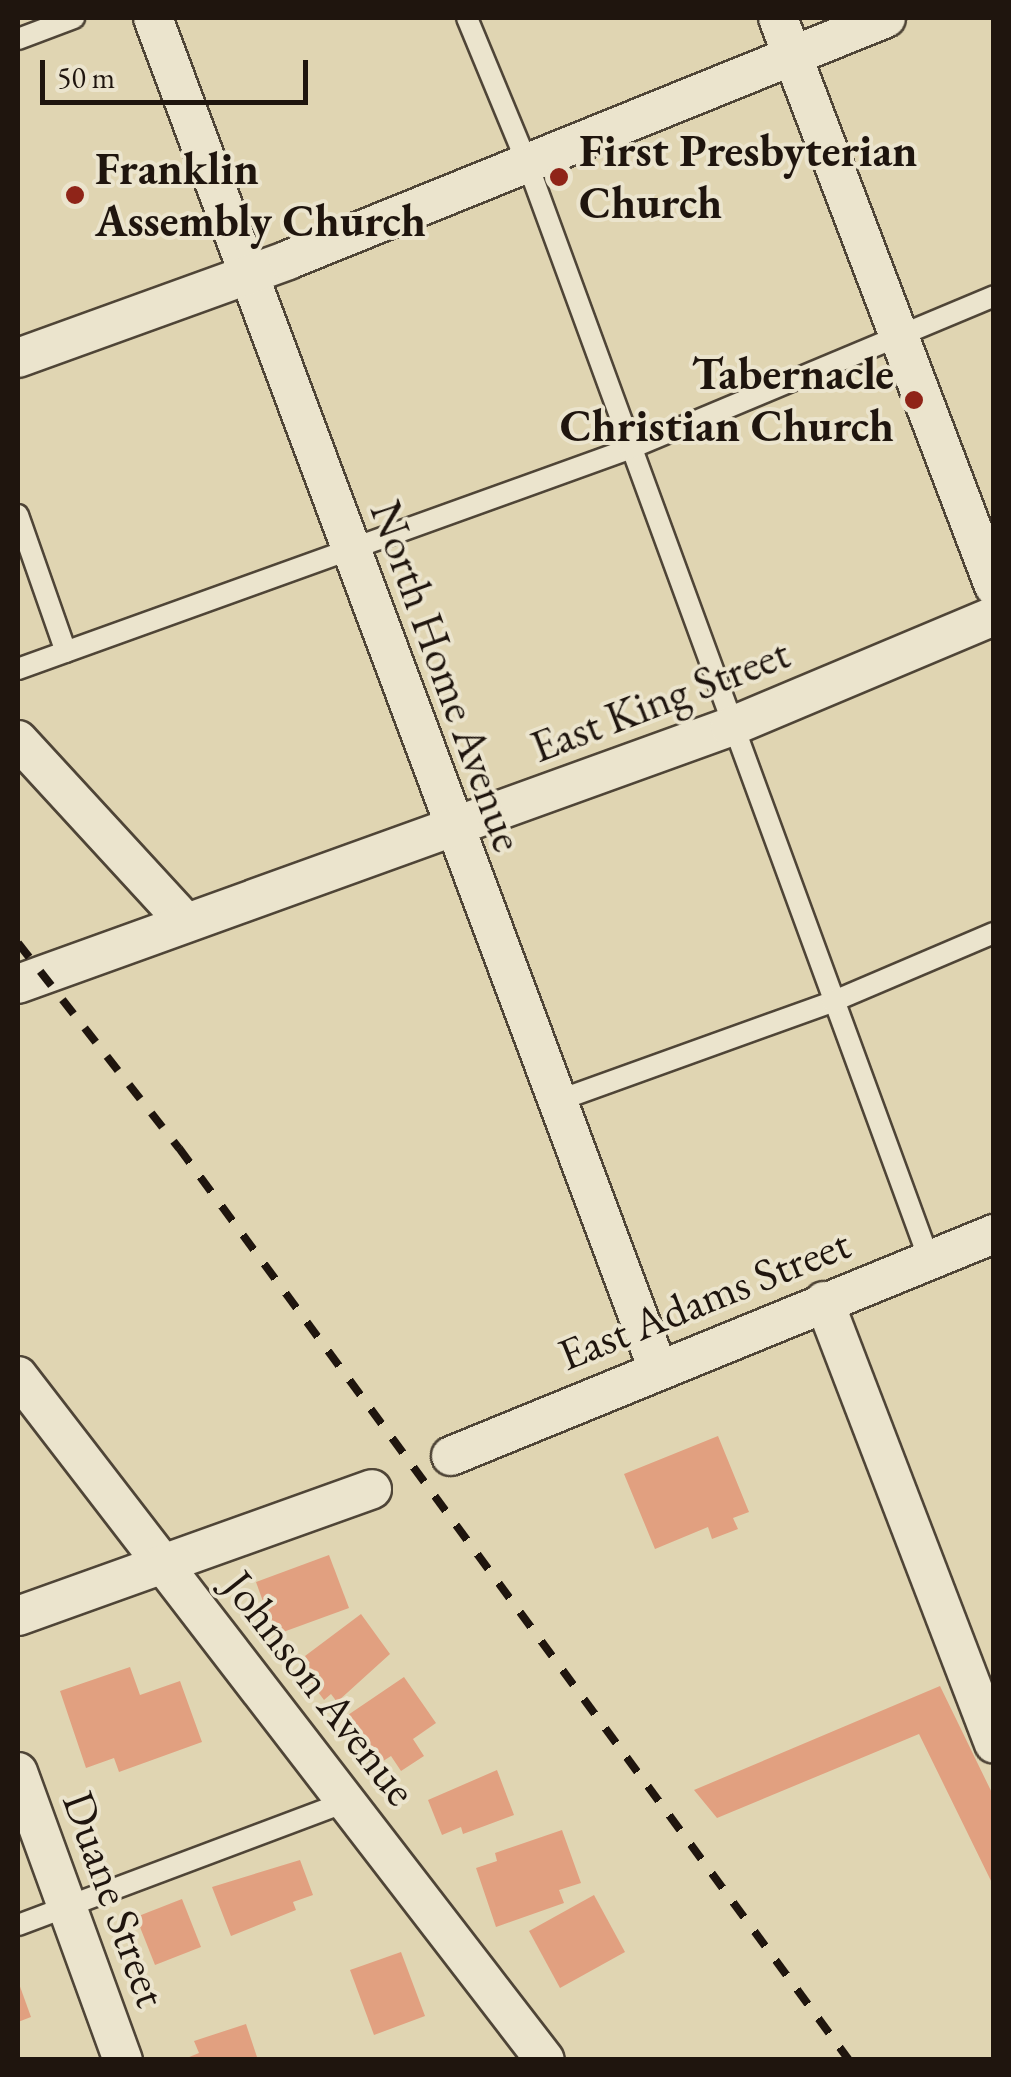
<!DOCTYPE html>
<style>
body{margin:0}
#map{position:relative;width:1011px;height:2077px;overflow:hidden;background:#e0d5b2;font-family:"EB Garamond",serif}
div>[style]{position:absolute}
[style*='--x']{left:calc(var(--x)*1px);top:calc(var(--y)*1px);width:calc(var(--w)*1px);rotate:calc(var(--a)*1deg)}
.building>*{inset:0;background:#e1a080}
.roads{filter:drop-shadow(2px 0 #4f4537) drop-shadow(-2px 0 #4f4537) drop-shadow(0 2px #4f4537) drop-shadow(0 -2px #4f4537)}
.lane>*{height:20px;margin:-10px;padding:0 10px;transform-origin:10px;border-radius:10px;background:#ebe4cd}
.street>*{height:38px;margin:-19px;padding:0 19px;transform-origin:19px;border-radius:19px;background:#ebe4cd}
.rail>*{height:8px;margin-top:-4px;transform-origin:0;background:repeating-linear-gradient(90deg,#1f150e 0 18px,transparent 0 36px)}
.dots>*{width:28px;height:28px;translate:-50% -50%;box-sizing:border-box;border:5px solid #ebe4cd;border-radius:50%}
span{translate:-50% -50%;white-space:nowrap;text-align:center;line-height:1.15;-webkit-text-stroke:8px #ebe4cd;paint-order:stroke}
.poi-label{font-size:45px;color:#1f150e;font-weight:700}
.left{translate:0 -50%;text-align:left}
.right{translate:-100% -50%;text-align:right}
.street-label{font-size:45px;color:#1f150e}
.frame{position:absolute;inset:0;border:20px solid #1f150e;pointer-events:none}
.scale{position:absolute;left:40px;top:60px;width:268px;height:45px;box-sizing:border-box;border:5px solid #1f150e;border-top:0;padding-left:12px;font-size:30px;line-height:35px;white-space:nowrap;color:#1f150e;-webkit-text-stroke:8px #ebe4cd;paint-order:stroke}
</style>
<div id="map">
<div class="building">
<i style="clip-path:polygon(718px 1436px,749px 1512px,733px 1518px,738px 1529px,712px 1539px,708px 1527px,655px 1549px,624px 1474px)"></i>
<i style="clip-path:polygon(329px 1555px,349px 1608px,275px 1635px,256px 1582px)"></i>
<i style="clip-path:polygon(361px 1614px,390px 1654px,337px 1702px,331px 1694px,324px 1700px,301px 1669px,310px 1663px,305px 1656px)"></i>
<i style="clip-path:polygon(130px 1667px,140px 1695px,180px 1681px,202px 1742px,119px 1772px,114px 1758px,86px 1768px,60px 1691px)"></i>
<i style="clip-path:polygon(404px 1677px,436px 1723px,413px 1739px,424px 1756px,401px 1771px,391px 1756px,377px 1765px,345px 1717px)"></i>
<i style="clip-path:polygon(940px 1686px,994px 1797px,994px 1887px,919px 1734px,717px 1818px,694px 1790px)"></i>
<i style="clip-path:polygon(497px 1770px,514px 1815px,463px 1834px,461px 1827px,442px 1835px,428px 1800px)"></i>
<i style="clip-path:polygon(562px 1830px,581px 1883px,559px 1890px,564px 1903px,496px 1927px,476px 1868px,497px 1861px,495px 1853px)"></i>
<i style="clip-path:polygon(300px 1860px,313px 1895px,293px 1902px,296px 1910px,231px 1936px,212px 1887px)"></i>
<i style="clip-path:polygon(594px 1895px,625px 1952px,560px 1988px,529px 1931px)"></i>
<i style="clip-path:polygon(182px 1899px,201px 1947px,155px 1965px,136px 1917px)"></i>
<i style="clip-path:polygon(401px 1952px,425px 2016px,374px 2035px,350px 1970px)"></i>
<i style="clip-path:polygon(18px 1981px,31px 2017px,18px 2022px)"></i>
<i style="clip-path:polygon(246px 2024px,258px 2060px,182px 2060px,199px 2053px,194px 2041px)"></i>
</div>
<div class="roads">
<div class="lane">
<i style="--x:467;--y:18;--w:159;--a:67.5"></i>
<i style="--x:528;--y:165;--w:1165;--a:69.87"></i>
<i style="--x:18;--y:39;--w:60;--a:-20.6"></i>
<i style="--x:18;--y:515;--w:145;--a:70.7"></i>
<i style="--x:18;--y:669;--w:649;--a:-19.8"></i>
<i style="--x:629;--y:449;--w:396;--a:-22.7"></i>
<i style="--x:557;--y:1101;--w:292;--a:-19.8"></i>
<i style="--x:832;--y:1002;--w:176;--a:-23.1"></i>
<i style="--x:18;--y:1925;--w:353;--a:-20.6"></i>
</div>
<div class="street">
<i style="--x:153;--y:18;--w:1440;--a:69.51"></i>
<i style="--x:778;--y:18;--w:608;--a:69.18"></i>
<i style="--x:18;--y:358;--w:287;--a:-19.9"></i>
<i style="--x:288;--y:260;--w:645;--a:-22.03"></i>
<i style="--x:18;--y:740;--w:248;--a:47.4"></i>
<i style="--x:18;--y:984;--w:757;--a:-19.85"></i>
<i style="--x:730;--y:727;--w:286;--a:-22.8"></i>
<i style="--x:824;--y:1301;--w:474;--a:69"></i>
<i style="--x:18;--y:1376;--w:863;--a:52.39"></i>
<i style="--x:451;--y:1456;--w:587;--a:-22.24"></i>
<i style="--x:18;--y:1616;--w:376;--a:-19.7"></i>
<i style="--x:18;--y:1772;--w:307;--a:70"></i>
</div>
</div>
<div class="rail">
<i style="--x:18;--y:943;--w:261;--a:51.9"></i>
<i style="--x:179;--y:1148;--w:1132;--a:53.7"></i>
</div>
<div class="dots">
<i style="left:559px;top:177px;background:#8f2418"></i>
<i style="left:75px;top:195px;background:#8f2418"></i>
<i style="left:914px;top:400px;background:#8f2418"></i>
</div>
<div class="poi-label">
<span class="left" style="left:579px;top:177px">First Presbyterian<br>Church</span>
<span class="left" style="left:95px;top:195px">Franklin<br>Assembly Church</span>
<span class="right" style="left:894px;top:400px">Tabernacle<br>Christian Church</span>
</div>
<div class="street-label">
<span style="left:447px;top:676px;rotate:70deg">North Home Avenue</span>
<span style="left:660px;top:700px;rotate:-21deg">East King Street</span>
<span style="left:704px;top:1299px;rotate:-22deg">East Adams Street</span>
<span style="left:320px;top:1688px;rotate:52deg">Johnson Avenue</span>
<span style="left:115px;top:1899px;rotate:70deg">Duane Street</span>
</div>
<div class="frame"></div>
<div class="scale">50 m</div>
</div>
